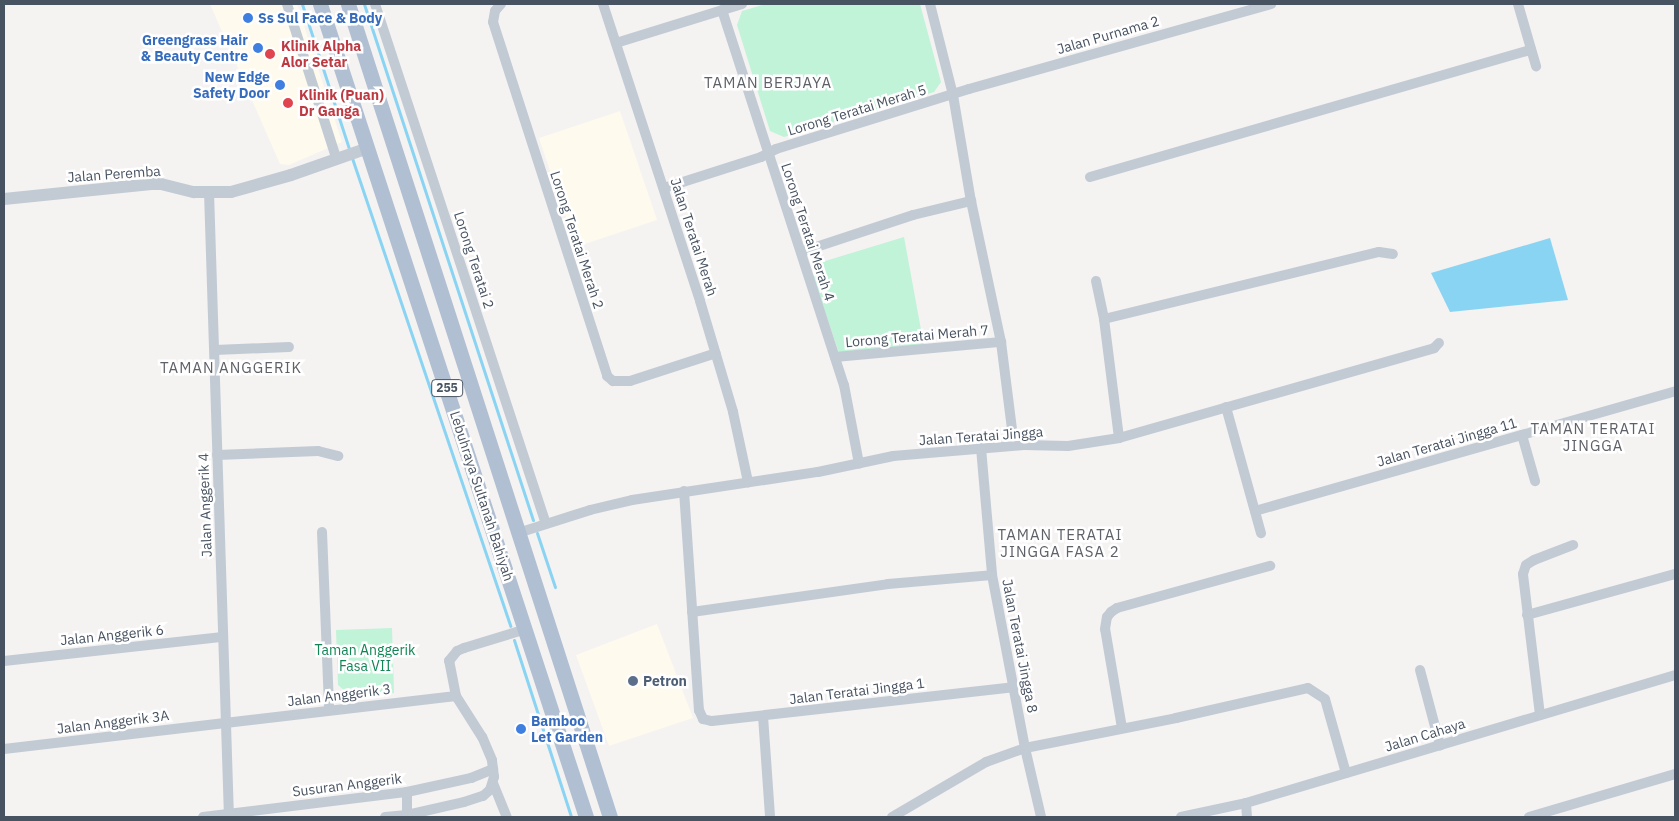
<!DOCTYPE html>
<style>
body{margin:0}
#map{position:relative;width:1679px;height:821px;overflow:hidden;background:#f5f2f2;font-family:"IBM Plex Sans",sans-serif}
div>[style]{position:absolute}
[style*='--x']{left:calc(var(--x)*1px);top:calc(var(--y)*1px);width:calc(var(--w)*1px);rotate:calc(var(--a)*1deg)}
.commercial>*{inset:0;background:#fefaed}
.green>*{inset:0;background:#c0f3d8}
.water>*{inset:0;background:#8ad4f3}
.stream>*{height:3px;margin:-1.5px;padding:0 1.5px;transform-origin:1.5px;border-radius:1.5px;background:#8ad4f3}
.minor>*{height:10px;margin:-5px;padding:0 5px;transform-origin:5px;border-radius:5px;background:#c2cbd4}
.tertiary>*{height:12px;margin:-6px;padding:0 6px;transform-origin:6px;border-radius:6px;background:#c2cbd4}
.primary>*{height:15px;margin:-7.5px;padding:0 7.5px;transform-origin:7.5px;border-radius:7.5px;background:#b1bfd2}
.dots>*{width:14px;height:14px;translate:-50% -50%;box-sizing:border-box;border:2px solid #fff;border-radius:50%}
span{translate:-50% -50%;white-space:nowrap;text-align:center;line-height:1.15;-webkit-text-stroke:5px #fff;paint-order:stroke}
.shield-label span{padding:1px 4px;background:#fff;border:1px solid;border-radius:4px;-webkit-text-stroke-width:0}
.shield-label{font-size:12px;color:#485361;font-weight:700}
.shop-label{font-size:14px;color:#366cbe;font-weight:700}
.left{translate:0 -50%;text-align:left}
.right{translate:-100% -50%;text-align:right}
.street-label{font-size:14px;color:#485361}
.health-label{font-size:14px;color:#be3a42;font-weight:700}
.park-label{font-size:14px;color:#118554}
.service-label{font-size:14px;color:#4e5e75;font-weight:700}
.neighbourhood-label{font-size:15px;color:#5e6168;letter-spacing:1px}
.frame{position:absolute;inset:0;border:5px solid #485361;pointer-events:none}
</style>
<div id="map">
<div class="commercial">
<i style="clip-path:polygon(210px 4px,297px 4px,342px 142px,289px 165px,280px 164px)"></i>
<i style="clip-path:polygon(620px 111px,657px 220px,576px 247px,539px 138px)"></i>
<i style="clip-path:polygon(657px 624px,693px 718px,609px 746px,576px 655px)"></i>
</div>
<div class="green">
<i style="clip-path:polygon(766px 4px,920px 4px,941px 82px,934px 92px,784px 137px,770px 131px,737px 25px,742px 11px)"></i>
<i style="clip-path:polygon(904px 237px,924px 346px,839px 353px,813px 276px,822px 262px)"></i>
<i style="clip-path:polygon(392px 628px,394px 693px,353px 698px,338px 685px,336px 630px)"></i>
</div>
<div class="water">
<i style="clip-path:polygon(1550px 238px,1568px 300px,1450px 312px,1431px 273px)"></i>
</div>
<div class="stream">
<i style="--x:302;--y:4;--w:156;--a:72"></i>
<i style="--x:364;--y:4;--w:543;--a:71.87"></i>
<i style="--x:352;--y:158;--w:494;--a:71.3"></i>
<i style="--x:537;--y:533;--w:57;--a:71.6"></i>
<i style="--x:514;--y:640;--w:186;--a:72.1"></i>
</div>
<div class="minor">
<i style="--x:287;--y:4;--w:162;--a:72.3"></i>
<i style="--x:375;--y:4;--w:547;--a:71.8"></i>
<i style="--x:501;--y:4;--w:9;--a:131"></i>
<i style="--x:495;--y:11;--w:11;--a:100"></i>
<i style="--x:493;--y:22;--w:372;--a:72.1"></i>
<i style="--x:607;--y:376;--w:8;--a:40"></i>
<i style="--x:613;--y:381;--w:17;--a:0"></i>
<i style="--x:630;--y:381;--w:90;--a:-18"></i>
<i style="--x:603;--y:4;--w:312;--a:71.9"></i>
<i style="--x:700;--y:301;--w:116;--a:73.4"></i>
<i style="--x:733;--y:412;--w:72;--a:77.9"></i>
<i style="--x:930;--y:4;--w:94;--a:75.8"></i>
<i style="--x:953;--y:95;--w:108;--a:80.4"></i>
<i style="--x:971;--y:201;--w:144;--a:78"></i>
<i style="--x:1001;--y:342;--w:104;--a:82.8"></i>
<i style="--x:1518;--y:4;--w:65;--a:73.8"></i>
<i style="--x:722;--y:10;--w:394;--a:72"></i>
<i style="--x:844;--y:385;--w:80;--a:79.2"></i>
<i style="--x:616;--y:43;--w:132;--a:-17.2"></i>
<i style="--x:1090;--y:177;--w:459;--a:-16.1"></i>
<i style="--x:664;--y:188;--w:102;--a:-17.7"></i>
<i style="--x:761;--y:157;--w:17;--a:-28"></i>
<i style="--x:776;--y:149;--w:202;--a:-17.3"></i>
<i style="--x:969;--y:89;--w:314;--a:-15.7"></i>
<i style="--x:209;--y:192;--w:625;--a:88.17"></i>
<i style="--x:801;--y:252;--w:118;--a:-18.3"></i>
<i style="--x:913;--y:215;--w:60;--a:-13.6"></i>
<i style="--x:1096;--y:281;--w:39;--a:78"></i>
<i style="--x:1104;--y:319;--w:120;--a:82.8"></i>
<i style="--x:1104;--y:319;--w:283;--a:-13.7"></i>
<i style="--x:1379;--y:252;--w:14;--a:8"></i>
<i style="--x:215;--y:350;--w:74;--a:-2.3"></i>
<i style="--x:835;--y:357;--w:167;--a:-5.2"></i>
<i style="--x:1226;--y:407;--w:131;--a:74.5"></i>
<i style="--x:1522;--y:435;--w:48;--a:74.2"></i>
<i style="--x:981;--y:448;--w:127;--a:85"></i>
<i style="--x:992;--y:575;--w:176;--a:79.2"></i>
<i style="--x:1025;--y:748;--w:71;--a:76.9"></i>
<i style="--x:217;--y:455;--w:101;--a:-2.3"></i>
<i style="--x:318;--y:451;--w:21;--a:14"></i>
<i style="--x:684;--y:491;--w:220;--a:86.1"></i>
<i style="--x:699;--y:710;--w:10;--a:66"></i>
<i style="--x:703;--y:719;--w:9;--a:13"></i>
<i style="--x:712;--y:721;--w:303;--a:-6.4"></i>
<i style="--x:1255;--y:511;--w:437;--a:-15.9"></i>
<i style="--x:322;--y:532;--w:178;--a:87.7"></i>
<i style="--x:518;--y:533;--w:76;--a:-17.7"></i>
<i style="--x:590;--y:510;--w:43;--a:-13.4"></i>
<i style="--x:632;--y:500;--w:188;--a:-8.6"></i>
<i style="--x:818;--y:472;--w:77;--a:-12"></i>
<i style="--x:893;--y:456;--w:131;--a:-4.8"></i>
<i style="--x:1024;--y:445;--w:44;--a:1.3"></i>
<i style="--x:1068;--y:446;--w:52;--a:-8.9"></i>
<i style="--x:1119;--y:438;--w:328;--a:-15.9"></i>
<i style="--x:1434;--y:348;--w:7;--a:-45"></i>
<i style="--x:692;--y:612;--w:198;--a:-8.1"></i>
<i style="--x:888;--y:584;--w:104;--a:-4.9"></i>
<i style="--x:1527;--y:615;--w:154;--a:-15.5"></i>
<i style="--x:4;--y:661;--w:220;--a:-6.3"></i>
<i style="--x:1420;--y:670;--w:78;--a:75.1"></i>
<i style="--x:1540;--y:715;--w:142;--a:-96.9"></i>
<i style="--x:1523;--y:574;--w:9;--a:-72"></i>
<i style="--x:1526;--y:565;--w:9;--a:-32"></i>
<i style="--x:1534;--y:560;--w:42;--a:-21"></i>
<i style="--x:763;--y:716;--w:101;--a:86"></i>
<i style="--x:1122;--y:728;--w:100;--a:-99.7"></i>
<i style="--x:1105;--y:629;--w:12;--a:-81"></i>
<i style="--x:1107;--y:617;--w:6;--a:-51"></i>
<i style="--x:1111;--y:612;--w:7;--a:-34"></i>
<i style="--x:1117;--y:608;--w:159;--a:-15.4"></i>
<i style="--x:4;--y:749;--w:455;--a:-6.7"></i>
<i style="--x:493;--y:783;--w:37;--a:68"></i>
<i style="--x:1246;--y:803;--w:14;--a:86"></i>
<i style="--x:203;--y:817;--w:206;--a:-7"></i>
<i style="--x:407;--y:792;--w:66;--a:-12.3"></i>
<i style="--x:471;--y:778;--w:24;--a:-22"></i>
<i style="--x:385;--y:817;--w:22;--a:-5"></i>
<i style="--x:407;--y:815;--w:58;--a:-12.8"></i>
<i style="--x:464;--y:802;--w:20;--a:-18"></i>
<i style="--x:483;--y:796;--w:9;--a:-41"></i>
<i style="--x:490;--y:790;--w:14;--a:-73"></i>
<i style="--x:494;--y:777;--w:17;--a:-97"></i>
<i style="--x:492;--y:760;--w:25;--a:-113"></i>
<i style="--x:482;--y:737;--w:49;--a:-122.4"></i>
<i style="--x:456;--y:696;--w:36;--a:-101"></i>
<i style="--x:449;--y:661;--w:13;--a:-51"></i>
<i style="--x:457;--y:651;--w:8;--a:-23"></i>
<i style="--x:464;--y:648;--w:65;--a:-17"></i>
<i style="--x:407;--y:817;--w:25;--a:-90"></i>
<i style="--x:892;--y:817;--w:109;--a:-30.3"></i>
<i style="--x:986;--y:762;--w:41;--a:-19.7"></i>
<i style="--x:1025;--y:748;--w:154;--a:-11.2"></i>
<i style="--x:1176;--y:718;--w:135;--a:-12.8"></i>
<i style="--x:1308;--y:688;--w:20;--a:33"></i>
<i style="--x:1325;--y:699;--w:77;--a:74.2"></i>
<i style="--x:1181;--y:817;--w:66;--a:-12.2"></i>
<i style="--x:1246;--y:803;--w:448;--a:-16.6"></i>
<i style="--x:1529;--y:817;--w:152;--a:-16.4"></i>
</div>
<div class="tertiary">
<i style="--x:4;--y:199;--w:148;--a:-5.8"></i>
<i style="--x:151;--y:184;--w:10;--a:0"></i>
<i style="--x:161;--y:184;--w:34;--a:14"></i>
<i style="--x:194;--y:192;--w:37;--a:0"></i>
<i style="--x:231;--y:192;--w:62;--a:-15.8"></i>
<i style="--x:291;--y:175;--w:82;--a:-19.3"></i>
</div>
<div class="primary">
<i style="--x:320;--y:4;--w:855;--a:71.88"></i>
<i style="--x:348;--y:4;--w:854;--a:72.14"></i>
</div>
<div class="dots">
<i style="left:248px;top:18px;background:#3f7fe0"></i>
<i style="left:258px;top:48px;background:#3f7fe0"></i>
<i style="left:270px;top:54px;background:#e0444e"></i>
<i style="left:280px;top:85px;background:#3f7fe0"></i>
<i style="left:288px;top:103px;background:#e0444e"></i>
<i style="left:633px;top:681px;background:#5c6f8a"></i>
<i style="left:521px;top:729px;background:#3f7fe0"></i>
</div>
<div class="shield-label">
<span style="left:447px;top:388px">255</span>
</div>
<div class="shop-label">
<span class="left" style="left:258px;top:18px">Ss Sul Face &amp; Body</span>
<span class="right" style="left:248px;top:48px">Greengrass Hair<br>&amp; Beauty Centre</span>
<span class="right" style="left:270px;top:85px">New Edge<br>Safety Door</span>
<span class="left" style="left:531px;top:729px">Bamboo<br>Let Garden</span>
</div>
<div class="street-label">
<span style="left:1108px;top:35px;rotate:-16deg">Jalan Purnama 2</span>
<span style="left:857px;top:110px;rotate:-17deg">Lorong Teratai Merah 5</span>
<span style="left:114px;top:174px;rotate:-4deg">Jalan Peremba</span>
<span style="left:808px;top:232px;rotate:72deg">Lorong Teratai Merah 4</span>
<span style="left:694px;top:237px;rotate:72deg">Jalan Teratai Merah</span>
<span style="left:577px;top:240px;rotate:72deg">Lorong Teratai Merah 2</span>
<span style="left:474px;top:260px;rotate:72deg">Lorong Teratai 2</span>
<span style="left:917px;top:336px;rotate:-5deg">Lorong Teratai Merah 7</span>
<span style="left:981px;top:436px;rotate:-4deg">Jalan Teratai Jingga</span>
<span style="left:1447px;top:442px;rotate:-16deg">Jalan Teratai Jingga 11</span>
<span style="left:482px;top:496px;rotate:72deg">Lebuhraya Sultanah Bahiyah</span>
<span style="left:205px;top:505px;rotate:-92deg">Jalan Anggerik 4</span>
<span style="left:112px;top:635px;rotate:-6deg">Jalan Anggerik 6</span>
<span style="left:1020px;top:646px;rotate:79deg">Jalan Teratai Jingga 8</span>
<span style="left:857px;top:691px;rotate:-7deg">Jalan Teratai Jingga 1</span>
<span style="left:339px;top:695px;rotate:-7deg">Jalan Anggerik 3</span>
<span style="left:113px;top:722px;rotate:-7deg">Jalan Anggerik 3A</span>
<span style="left:1425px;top:735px;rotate:-17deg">Jalan Cahaya</span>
<span style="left:347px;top:785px;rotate:-7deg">Susuran Anggerik</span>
</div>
<div class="health-label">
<span class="left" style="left:281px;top:54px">Klinik Alpha<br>Alor Setar</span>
<span class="left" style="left:299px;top:103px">Klinik (Puan)<br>Dr Ganga</span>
</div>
<div class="park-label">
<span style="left:365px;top:658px">Taman Anggerik<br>Fasa VII</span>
</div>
<div class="service-label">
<span class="left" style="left:643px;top:681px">Petron</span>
</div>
<div class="neighbourhood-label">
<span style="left:768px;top:83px">TAMAN BERJAYA</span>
<span style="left:231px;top:368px">TAMAN ANGGERIK</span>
<span style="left:1593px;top:437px">TAMAN TERATAI<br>JINGGA</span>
<span style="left:1060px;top:543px">TAMAN TERATAI<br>JINGGA FASA 2</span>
</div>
<div class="frame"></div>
</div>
